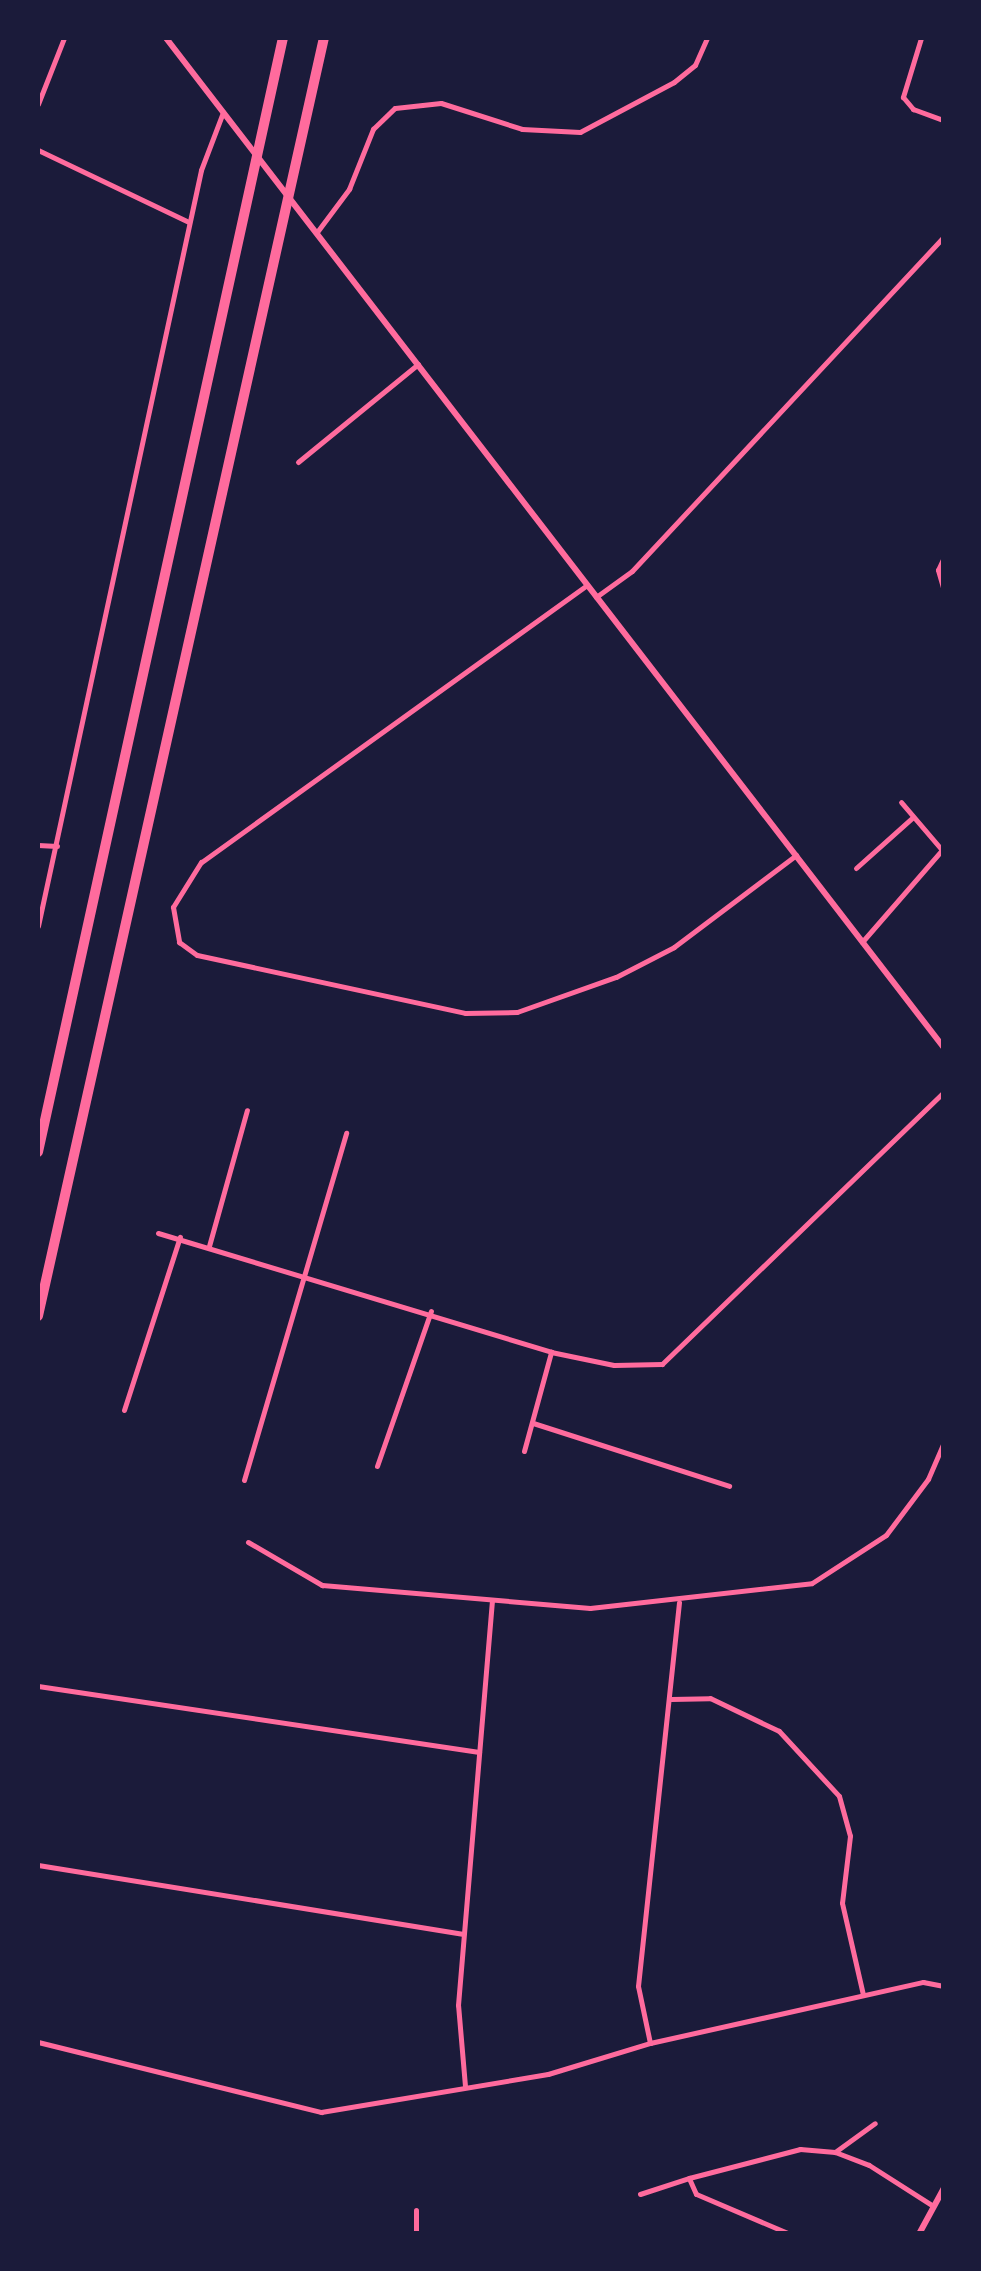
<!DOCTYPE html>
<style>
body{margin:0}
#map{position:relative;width:981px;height:2271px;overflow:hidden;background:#1b1b3a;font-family:"IBM Plex Sans",sans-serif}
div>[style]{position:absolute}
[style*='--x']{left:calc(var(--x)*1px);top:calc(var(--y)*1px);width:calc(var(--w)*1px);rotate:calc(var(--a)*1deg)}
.minor>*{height:5px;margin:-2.5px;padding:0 2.5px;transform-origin:2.5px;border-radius:2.5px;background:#ff6b9d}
.tertiary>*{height:6px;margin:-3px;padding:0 3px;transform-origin:3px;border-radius:3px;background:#ff6b9d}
.motorway>*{height:10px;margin:-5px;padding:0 5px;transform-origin:5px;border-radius:5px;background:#ff6b9d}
span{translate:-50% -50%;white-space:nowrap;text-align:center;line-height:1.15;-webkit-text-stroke:10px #1b1b3a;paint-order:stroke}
.frame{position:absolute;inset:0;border:40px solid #1b1b3a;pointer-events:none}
</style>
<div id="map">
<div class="minor">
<i style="--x:921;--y:38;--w:62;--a:107"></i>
<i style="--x:903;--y:97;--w:16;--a:50"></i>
<i style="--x:913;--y:109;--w:33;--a:20"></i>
<i style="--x:38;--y:104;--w:71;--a:-68.5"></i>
<i style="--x:38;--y:150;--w:167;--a:25.5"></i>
<i style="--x:317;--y:232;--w:54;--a:-53.3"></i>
<i style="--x:349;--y:189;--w:65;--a:-68.2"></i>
<i style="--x:373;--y:129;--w:30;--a:-44"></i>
<i style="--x:395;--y:108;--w:46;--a:-6.2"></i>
<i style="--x:441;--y:103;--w:85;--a:17.8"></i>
<i style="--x:522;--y:129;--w:58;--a:3"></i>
<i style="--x:580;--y:132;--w:106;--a:-28"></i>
<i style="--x:674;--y:82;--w:27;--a:-39"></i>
<i style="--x:695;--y:65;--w:30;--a:-66"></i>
<i style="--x:298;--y:462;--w:155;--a:-39.2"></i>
<i style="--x:944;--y:557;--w:14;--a:115"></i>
<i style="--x:938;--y:570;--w:22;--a:74"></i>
<i style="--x:587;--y:585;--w:475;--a:144.3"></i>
<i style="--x:201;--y:862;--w:53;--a:121.9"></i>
<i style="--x:173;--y:907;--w:36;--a:80"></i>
<i style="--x:179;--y:942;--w:22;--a:36"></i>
<i style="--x:197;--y:955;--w:274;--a:12.2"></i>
<i style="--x:465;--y:1013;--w:52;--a:-1.1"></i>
<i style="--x:517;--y:1012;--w:105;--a:-19.5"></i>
<i style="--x:616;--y:977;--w:65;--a:-27.3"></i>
<i style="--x:674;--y:947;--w:153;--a:-37"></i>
<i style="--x:596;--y:597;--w:44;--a:-35.8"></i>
<i style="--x:632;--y:571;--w:458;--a:-47"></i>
<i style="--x:38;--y:845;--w:19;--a:3"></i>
<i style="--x:856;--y:868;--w:76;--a:-41.8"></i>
<i style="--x:38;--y:926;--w:773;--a:-77.83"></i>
<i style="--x:201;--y:170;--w:62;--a:-69.2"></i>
<i style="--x:862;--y:942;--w:122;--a:-49"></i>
<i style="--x:942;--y:850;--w:63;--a:-130.5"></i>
<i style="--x:158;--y:1233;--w:411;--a:16.8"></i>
<i style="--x:551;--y:1352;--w:64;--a:11.7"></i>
<i style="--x:614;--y:1365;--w:48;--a:-1.2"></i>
<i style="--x:662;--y:1364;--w:392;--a:-44"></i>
<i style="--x:209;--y:1246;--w:141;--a:-74.4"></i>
<i style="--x:124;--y:1410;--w:182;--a:-72.1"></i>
<i style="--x:533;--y:1423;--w:206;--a:17.8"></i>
<i style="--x:524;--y:1451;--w:103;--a:-74.7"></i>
<i style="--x:377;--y:1466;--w:164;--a:-70.8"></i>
<i style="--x:244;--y:1480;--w:362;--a:-73.6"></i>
<i style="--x:248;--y:1542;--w:86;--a:30.2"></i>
<i style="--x:322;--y:1585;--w:269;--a:4.9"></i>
<i style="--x:590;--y:1608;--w:223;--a:-6.4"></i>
<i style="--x:812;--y:1583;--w:88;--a:-33"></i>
<i style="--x:886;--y:1535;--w:70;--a:-53.1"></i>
<i style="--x:928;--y:1479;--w:40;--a:-66.6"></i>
<i style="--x:38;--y:1686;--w:446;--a:8.5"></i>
<i style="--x:671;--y:1699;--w:39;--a:-1"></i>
<i style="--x:710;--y:1698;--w:76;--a:25.6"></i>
<i style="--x:779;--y:1731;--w:88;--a:47.3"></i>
<i style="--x:839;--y:1796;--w:41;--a:74.6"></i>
<i style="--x:850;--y:1836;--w:67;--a:96.8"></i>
<i style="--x:842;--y:1903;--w:94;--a:77.1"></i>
<i style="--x:38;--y:1865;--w:431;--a:9.2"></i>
<i style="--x:38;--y:2042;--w:292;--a:13.9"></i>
<i style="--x:321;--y:2112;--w:230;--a:-9.5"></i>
<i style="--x:548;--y:2074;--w:107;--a:-16.9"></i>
<i style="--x:650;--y:2043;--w:280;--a:-12.6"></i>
<i style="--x:923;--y:1982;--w:21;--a:11"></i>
<i style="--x:650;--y:2043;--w:58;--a:-101.9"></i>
<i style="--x:638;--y:1986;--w:386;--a:-83.9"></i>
<i style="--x:465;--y:2086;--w:81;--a:-94.9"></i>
<i style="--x:458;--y:2005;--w:405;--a:-85.2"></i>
<i style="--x:835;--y:2152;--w:49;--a:-35.9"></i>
<i style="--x:640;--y:2194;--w:52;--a:-18.1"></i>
<i style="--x:416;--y:2210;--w:24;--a:90"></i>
<i style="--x:790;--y:2234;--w:102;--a:-156.9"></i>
<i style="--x:696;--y:2194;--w:17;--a:-114"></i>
<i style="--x:689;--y:2178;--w:115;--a:-14.6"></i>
<i style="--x:800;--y:2149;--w:35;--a:5"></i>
<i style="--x:835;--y:2152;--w:36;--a:21"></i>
<i style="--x:869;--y:2165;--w:76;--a:32.6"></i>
</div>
<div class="tertiary">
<i style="--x:166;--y:38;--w:1275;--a:52.39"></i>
<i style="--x:919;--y:2234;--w:52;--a:-61.5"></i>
</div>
<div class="motorway">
<i style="--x:38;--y:1152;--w:1141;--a:-77.6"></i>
<i style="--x:38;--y:1316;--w:1310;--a:-77.39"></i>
</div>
<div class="frame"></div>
</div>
